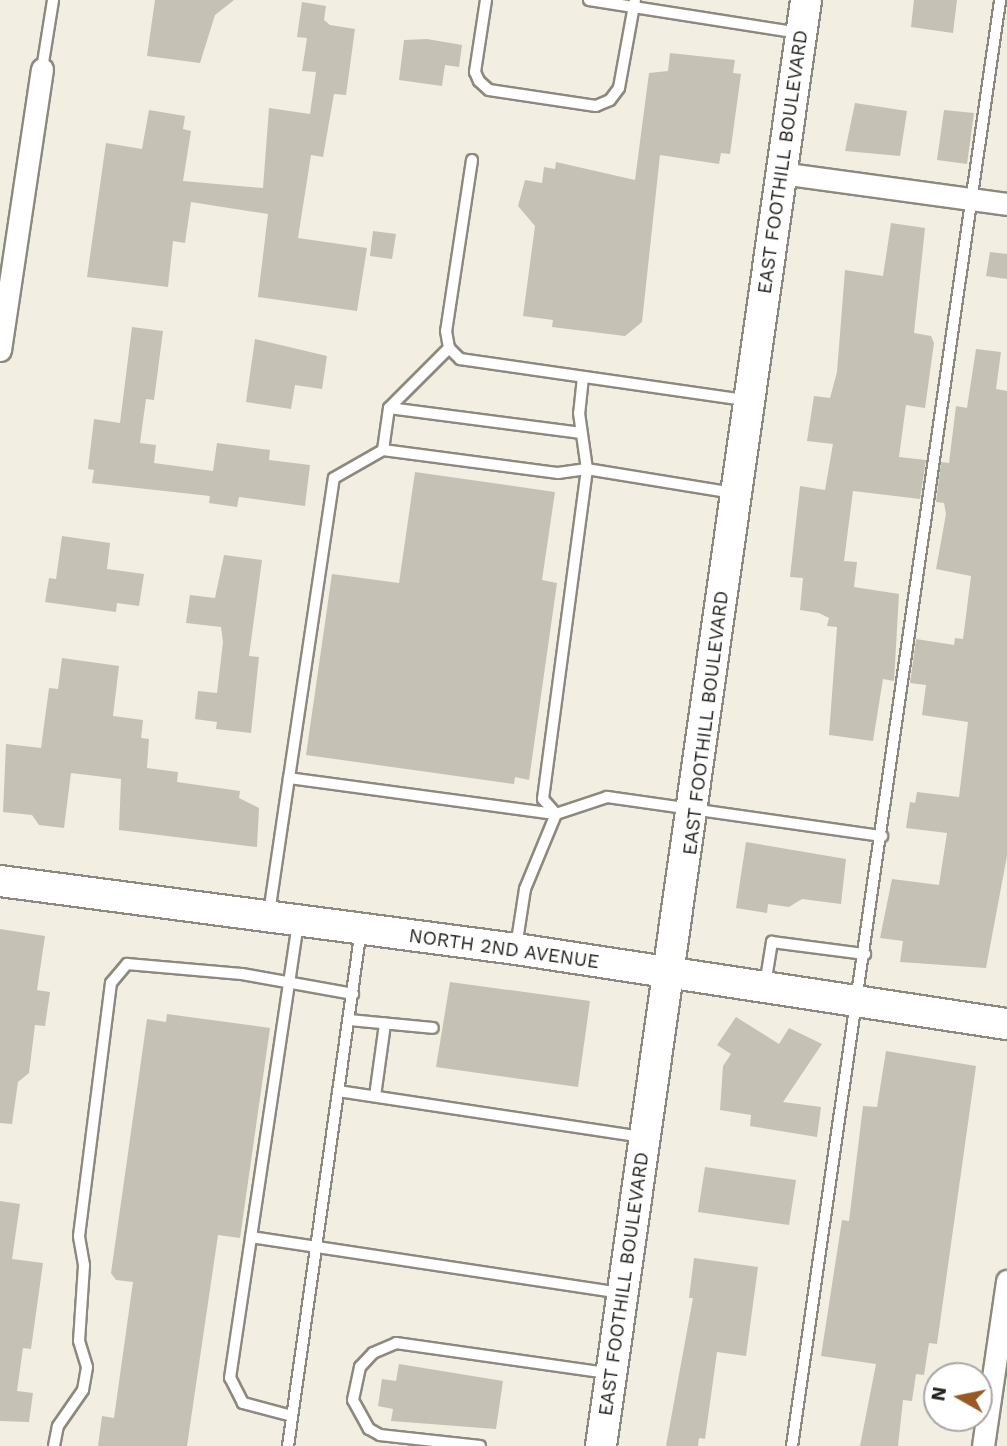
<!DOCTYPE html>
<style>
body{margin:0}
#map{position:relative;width:1007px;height:1446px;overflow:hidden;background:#f2eee2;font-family:"Work Sans",sans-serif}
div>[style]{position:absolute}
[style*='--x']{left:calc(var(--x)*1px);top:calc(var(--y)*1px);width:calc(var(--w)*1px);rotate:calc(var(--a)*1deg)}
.building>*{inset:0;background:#c5c1b5}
.roads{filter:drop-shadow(2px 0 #8d897e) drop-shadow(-2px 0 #8d897e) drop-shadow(0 2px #8d897e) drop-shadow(0 -2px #8d897e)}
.lane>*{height:10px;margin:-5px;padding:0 5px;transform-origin:5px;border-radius:5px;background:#fff}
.street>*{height:21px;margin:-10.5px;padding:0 10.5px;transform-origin:10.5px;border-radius:10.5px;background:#fff}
.secondary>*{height:30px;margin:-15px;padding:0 15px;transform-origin:15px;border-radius:15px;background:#fff}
span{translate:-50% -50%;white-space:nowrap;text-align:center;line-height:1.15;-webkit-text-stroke:6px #fff;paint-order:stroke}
.street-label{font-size:19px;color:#23221d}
.north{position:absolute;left:923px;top:1362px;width:70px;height:70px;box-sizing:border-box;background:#fff;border:2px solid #a7a7a5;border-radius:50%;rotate:279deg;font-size:19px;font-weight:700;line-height:28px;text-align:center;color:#23221d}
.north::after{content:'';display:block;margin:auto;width:24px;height:32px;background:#9a5924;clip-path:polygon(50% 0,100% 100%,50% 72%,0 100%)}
</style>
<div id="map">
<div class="building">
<i style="clip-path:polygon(155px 0,234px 0,215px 15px,200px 63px,147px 56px)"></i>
<i style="clip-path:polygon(914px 0,957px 0,953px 33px,911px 27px)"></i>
<i style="clip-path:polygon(302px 2px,326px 6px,324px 20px,330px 25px,355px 29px,346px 95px,334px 94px,323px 157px,311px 155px,298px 238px,367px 248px,357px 311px,258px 297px,268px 214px,191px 202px,185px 243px,173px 241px,168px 287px,87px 277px,106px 143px,142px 149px,149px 110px,185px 116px,183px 129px,191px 131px,183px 181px,263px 188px,269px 108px,310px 114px,316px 72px,302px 71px,307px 38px,297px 37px)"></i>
<i style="clip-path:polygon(427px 39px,462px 45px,459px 67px,445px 65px,442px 86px,399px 80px,404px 40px)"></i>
<i style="clip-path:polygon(670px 53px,735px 60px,733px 73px,741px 74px,730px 154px,721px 153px,719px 164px,660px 155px,642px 322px,625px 336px,552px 327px,553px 320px,523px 316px,535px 226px,518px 206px,525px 180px,542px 183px,544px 167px,555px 169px,556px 162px,635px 180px,649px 73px,668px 71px)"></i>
<i style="clip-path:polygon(855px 103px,907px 111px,900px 156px,845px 151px)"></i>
<i style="clip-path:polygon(944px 110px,974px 113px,967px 164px,937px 160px)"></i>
<i style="clip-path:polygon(891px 223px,925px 228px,914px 333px,931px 336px,934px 343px,925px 408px,906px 405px,899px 457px,926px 460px,920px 499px,853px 491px,844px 561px,857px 562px,854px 587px,899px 594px,894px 681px,883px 679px,873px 741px,829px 735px,837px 627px,827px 626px,829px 618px,819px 613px,800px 610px,803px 578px,790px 577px,800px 486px,825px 490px,833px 444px,807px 441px,814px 396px,830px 398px,837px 372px,845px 270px,883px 276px)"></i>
<i style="clip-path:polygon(373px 231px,396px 234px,392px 259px,370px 256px)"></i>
<i style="clip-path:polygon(990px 252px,1007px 254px,1007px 279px,986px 276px)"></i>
<i style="clip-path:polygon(132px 327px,163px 331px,154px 400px,146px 399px,140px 443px,156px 445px,154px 463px,213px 471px,217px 443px,270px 450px,269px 460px,310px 465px,305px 506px,239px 497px,237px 507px,209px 503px,210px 496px,92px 483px,94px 470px,88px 469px,94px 419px,120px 423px)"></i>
<i style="clip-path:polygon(255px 339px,327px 356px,322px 389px,295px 385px,291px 409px,246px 402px)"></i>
<i style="clip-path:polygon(976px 349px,1001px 352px,996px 389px,1007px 391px,1007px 856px,986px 968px,900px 962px,903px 941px,880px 938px,892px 879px,939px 885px,947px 833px,906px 828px,910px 802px,915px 803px,917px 792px,959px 797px,968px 722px,922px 715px,926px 685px,910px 683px,916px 639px,954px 645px,955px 638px,963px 639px,971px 576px,936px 569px,946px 514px,944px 503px,936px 502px,941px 462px,949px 463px,956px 406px,967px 408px)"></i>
<i style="clip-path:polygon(415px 472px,555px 492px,542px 580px,557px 583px,529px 780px,515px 777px,514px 784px,306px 755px,332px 574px,399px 583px)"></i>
<i style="clip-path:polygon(62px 536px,110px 543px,107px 569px,144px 574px,139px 606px,117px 603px,116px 612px,45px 602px,49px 578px,56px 579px)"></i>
<i style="clip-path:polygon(224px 555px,262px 560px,249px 656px,259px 657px,251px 733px,216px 729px,217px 722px,195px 719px,198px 691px,217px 693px,223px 642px,221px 627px,186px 623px,190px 595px,215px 598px)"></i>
<i style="clip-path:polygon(62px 658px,119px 666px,113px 716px,143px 720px,141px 738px,149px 739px,147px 768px,178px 772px,177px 782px,240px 791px,239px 798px,259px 808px,257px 847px,119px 830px,121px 779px,71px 773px,64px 828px,39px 825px,32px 815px,3px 812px,6px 744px,41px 748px,49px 688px,58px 689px)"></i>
<i style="clip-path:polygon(746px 842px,846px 859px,841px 904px,802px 899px,789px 907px,768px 904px,767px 913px,736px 908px)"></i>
<i style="clip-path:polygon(0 929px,45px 936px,37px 990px,50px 992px,45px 1026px,35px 1025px,29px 1073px,18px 1082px,12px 1124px,0 1123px)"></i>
<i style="clip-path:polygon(450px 982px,590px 1001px,578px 1087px,436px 1067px)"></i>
<i style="clip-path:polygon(167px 1014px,270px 1028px,240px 1238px,218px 1235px,187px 1446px,98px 1446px,102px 1416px,114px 1418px,133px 1282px,116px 1280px,111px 1273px,147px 1019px,166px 1022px)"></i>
<i style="clip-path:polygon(736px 1017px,779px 1044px,789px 1028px,822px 1044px,783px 1102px,821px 1107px,817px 1137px,750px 1126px,751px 1115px,720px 1110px,723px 1066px,731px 1054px,717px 1045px)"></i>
<i style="clip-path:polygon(886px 1051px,976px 1066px,937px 1344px,929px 1343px,924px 1375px,916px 1374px,912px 1401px,903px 1400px,898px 1446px,860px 1446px,876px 1364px,821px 1356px,842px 1220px,849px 1221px,863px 1106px,877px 1107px)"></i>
<i style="clip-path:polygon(705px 1167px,796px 1180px,789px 1225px,698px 1212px)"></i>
<i style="clip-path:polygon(0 1201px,20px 1204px,12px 1259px,43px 1263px,31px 1349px,23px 1348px,17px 1391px,33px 1393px,29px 1422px,0 1421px)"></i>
<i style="clip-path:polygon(694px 1258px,758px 1267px,746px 1356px,717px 1352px,705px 1439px,699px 1438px,698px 1446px,666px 1446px,693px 1298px,689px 1298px)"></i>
<i style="clip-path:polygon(399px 1364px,503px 1381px,496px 1429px,391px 1421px,393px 1409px,378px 1406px,382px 1379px,396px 1381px)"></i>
</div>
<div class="roads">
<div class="lane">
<i style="--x:486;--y:0;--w:73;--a:98.7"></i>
<i style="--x:475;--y:72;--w:10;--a:66"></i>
<i style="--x:479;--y:81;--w:13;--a:42"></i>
<i style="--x:489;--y:90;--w:108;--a:8.5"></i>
<i style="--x:596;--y:106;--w:15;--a:-23"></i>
<i style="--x:610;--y:100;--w:15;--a:-53"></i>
<i style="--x:619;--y:88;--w:89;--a:-79.7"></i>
<i style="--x:589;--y:0;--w:213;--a:8.9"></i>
<i style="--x:42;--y:69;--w:70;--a:-80.9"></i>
<i style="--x:472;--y:160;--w:173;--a:98.6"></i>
<i style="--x:446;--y:331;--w:17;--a:80"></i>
<i style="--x:449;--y:348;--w:16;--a:45"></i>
<i style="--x:460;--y:359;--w:289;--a:8.2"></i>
<i style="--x:583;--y:377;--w:36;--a:96"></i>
<i style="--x:579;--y:413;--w:57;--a:81.9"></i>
<i style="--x:587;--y:469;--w:333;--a:97.6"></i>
<i style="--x:543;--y:799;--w:20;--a:49"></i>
<i style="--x:556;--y:814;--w:54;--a:-18.4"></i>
<i style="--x:607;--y:797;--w:278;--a:8.1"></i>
<i style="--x:389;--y:408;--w:194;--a:7.4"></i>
<i style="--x:383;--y:450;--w:177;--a:7.5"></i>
<i style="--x:558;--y:473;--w:29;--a:-8"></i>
<i style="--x:587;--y:469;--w:148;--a:9.3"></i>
<i style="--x:289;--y:778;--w:303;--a:-81.5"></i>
<i style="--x:334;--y:478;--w:56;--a:-29.7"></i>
<i style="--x:383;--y:450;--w:42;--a:-81.9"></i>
<i style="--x:389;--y:408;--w:85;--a:-45"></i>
<i style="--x:269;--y:913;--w:136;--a:-81.6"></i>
<i style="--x:289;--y:778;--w:269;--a:7.7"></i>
<i style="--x:556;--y:814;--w:81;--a:112.5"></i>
<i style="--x:525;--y:889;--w:59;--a:98.8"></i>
<i style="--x:765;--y:985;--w:44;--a:-80.8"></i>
<i style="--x:772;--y:942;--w:94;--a:7.4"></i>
<i style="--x:349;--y:1020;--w:84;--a:5.4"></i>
<i style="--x:338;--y:1091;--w:307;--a:8.6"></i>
<i style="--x:375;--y:1096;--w:73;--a:-82.1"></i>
<i style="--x:251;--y:1237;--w:375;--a:8.6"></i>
<i style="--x:292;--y:1416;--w:51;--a:-165.1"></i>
<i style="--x:243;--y:1403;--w:28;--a:-117"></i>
<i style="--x:230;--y:1378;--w:460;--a:-81.5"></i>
<i style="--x:54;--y:1446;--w:20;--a:-79"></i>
<i style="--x:58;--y:1426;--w:44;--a:-55.2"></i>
<i style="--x:83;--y:1390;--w:23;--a:-80"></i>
<i style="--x:87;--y:1367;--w:27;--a:-107"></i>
<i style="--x:79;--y:1341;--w:76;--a:-86.2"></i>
<i style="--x:84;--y:1265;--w:29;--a:-100"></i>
<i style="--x:79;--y:1236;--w:255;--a:-82.8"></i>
<i style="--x:111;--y:983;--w:25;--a:-50"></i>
<i style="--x:127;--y:964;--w:115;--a:5"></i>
<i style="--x:242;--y:974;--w:113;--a:10.2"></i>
<i style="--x:288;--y:1446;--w:522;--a:-81.96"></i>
<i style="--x:480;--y:1446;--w:101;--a:-173.7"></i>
<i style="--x:380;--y:1435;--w:13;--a:-151"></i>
<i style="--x:369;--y:1429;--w:33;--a:-119"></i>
<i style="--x:353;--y:1400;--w:34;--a:-78"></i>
<i style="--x:360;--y:1367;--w:19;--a:-47"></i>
<i style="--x:373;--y:1353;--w:25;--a:-23"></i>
<i style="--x:396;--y:1343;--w:214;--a:8.1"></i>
<i style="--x:792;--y:1446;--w:1461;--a:-81.81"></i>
</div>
<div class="street">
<i style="--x:781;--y:173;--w:228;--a:7.8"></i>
<i style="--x:0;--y:350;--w:284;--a:-81.5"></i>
<i style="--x:983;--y:1446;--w:167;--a:-81.7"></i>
</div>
<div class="secondary">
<i style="--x:0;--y:881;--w:520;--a:7.51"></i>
<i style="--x:516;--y:949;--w:497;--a:8.7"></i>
<i style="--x:601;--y:1446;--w:1460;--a:-81.93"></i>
</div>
</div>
<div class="street-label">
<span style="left:783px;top:162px;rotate:-82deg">EAST FOOTHILL BOULEVARD</span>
<span style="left:706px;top:723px;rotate:-83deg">EAST FOOTHILL BOULEVARD</span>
<span style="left:504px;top:949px;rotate:8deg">NORTH 2ND AVENUE</span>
<span style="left:624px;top:1284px;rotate:-82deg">EAST FOOTHILL BOULEVARD</span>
</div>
<div class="north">N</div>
</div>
